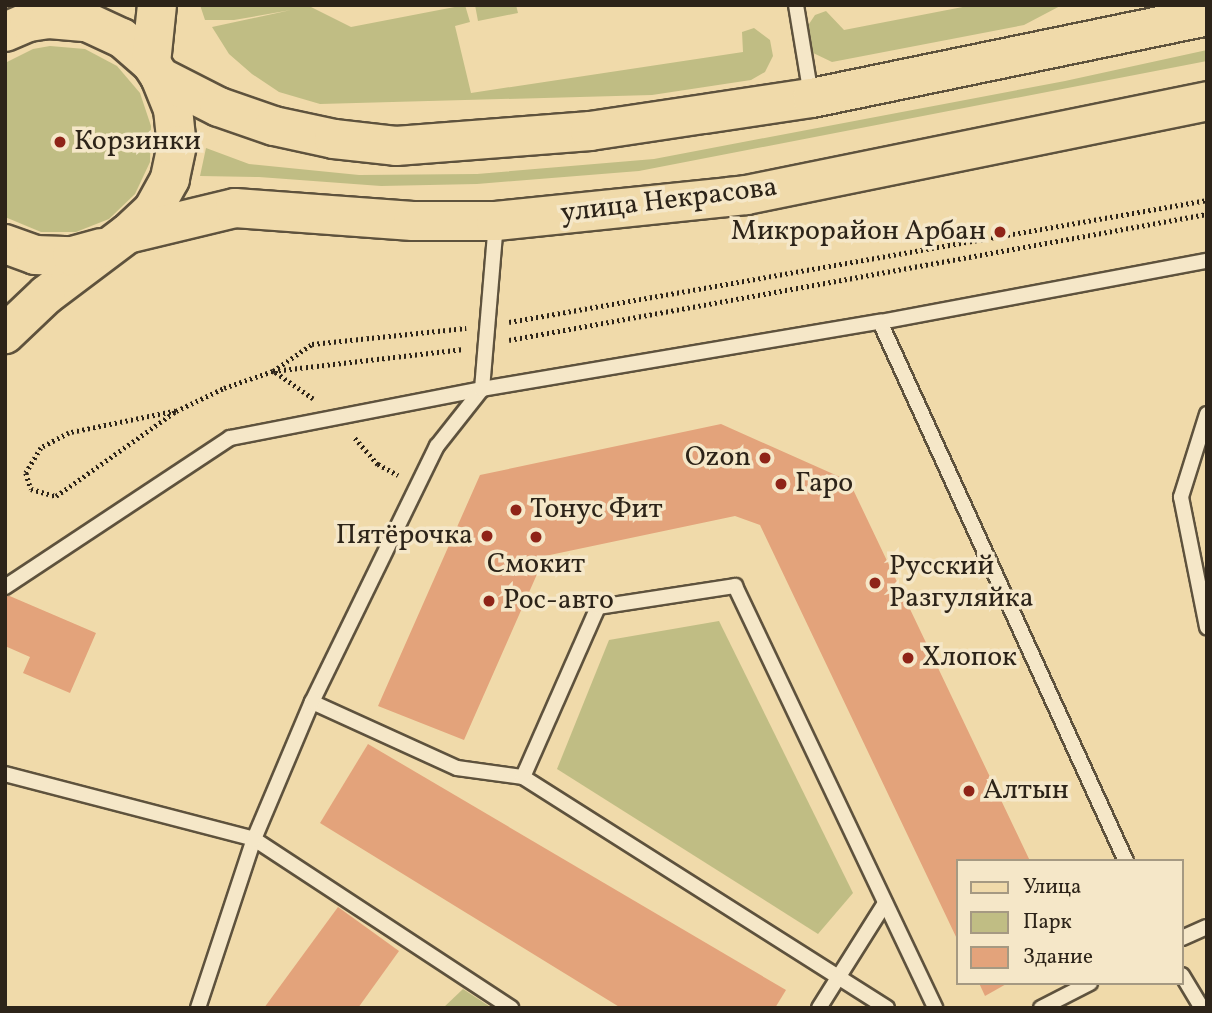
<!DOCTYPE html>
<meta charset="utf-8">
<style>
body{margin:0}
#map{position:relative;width:1212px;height:1013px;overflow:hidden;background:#f0daaa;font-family:Vollkorn,serif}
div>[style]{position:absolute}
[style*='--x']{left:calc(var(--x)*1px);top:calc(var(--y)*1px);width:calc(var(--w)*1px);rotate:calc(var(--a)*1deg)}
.green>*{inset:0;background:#c0bd84}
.building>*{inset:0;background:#e3a37b}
.path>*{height:4.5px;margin-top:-2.25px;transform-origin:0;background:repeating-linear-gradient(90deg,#2d2419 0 2px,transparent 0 5.5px)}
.roads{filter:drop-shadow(2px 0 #5e523d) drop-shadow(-2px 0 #5e523d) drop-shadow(0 2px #5e523d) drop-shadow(0 -2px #5e523d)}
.lane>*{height:14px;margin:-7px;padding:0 7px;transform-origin:7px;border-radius:7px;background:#f5e7c8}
.primary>*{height:38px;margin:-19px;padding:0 19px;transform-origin:19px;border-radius:19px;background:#f0daaa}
.dots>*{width:19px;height:19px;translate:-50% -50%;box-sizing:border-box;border:4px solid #f5e7c8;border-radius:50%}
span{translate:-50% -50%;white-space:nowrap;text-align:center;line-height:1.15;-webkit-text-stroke:7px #f5e7c8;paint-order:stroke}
.poi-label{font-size:28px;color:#2d2419}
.left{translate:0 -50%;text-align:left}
.right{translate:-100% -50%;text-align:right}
.street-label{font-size:28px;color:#2d2419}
.frame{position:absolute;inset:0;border:7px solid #2d2419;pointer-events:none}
.legend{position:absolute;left:956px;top:859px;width:228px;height:126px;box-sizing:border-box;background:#f5e7c8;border:2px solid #a59982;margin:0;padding:9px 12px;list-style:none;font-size:21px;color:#2d2419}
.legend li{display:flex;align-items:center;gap:14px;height:35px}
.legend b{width:35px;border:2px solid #a59982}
</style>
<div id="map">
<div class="green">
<i style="clip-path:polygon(200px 5px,318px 5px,311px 7px,351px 27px,465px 5px,470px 22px,455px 26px,471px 93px,743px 52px,742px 32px,754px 28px,770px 40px,773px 56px,765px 72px,751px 80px,652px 95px,320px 104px,279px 92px,252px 74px,229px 54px,212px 27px,291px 10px,234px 20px,205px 20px)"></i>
<i style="clip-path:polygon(475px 5px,516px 5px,518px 13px,478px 21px)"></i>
<i style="clip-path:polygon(973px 5px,1062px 5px,1024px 25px,832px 62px,809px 51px,807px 27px,815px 15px,826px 11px,844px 30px)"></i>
<i style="clip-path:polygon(50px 46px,85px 49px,117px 66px,140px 93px,151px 126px,150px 162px,135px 194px,109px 219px,76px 232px,41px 232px,5px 217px,5px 63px,33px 49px)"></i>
<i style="clip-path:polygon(1207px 50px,1207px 61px,639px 171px,477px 184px,381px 186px,259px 177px,200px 176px,206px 148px,249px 164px,359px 175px,477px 174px,654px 159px,1065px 81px)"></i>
<i style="clip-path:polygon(719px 621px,853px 893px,818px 934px,557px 769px,609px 640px)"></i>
<i style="clip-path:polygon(463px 989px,492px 1008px,443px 1008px)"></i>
</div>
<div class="building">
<i style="clip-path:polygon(721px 424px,849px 481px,1030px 861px,958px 861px,958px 941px,760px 525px,735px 516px,545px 556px,464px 740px,378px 706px,480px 475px)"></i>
<i style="clip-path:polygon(5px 594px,96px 633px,70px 693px,23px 673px,30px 657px,5px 646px)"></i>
<i style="clip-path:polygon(368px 744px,786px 990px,775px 1008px,621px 1008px,320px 823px)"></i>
<i style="clip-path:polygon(338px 907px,399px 951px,358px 1008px,264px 1008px)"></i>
<i style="clip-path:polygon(979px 983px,1008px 983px,985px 996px)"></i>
</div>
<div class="path">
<i style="--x:509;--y:322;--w:709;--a:-9.91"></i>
<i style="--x:509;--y:340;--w:709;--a:-10.23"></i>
<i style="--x:313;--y:399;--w:49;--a:-145"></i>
<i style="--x:273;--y:371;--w:47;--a:-34.7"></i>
<i style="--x:312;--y:344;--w:155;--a:-5.9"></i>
<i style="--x:176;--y:411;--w:109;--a:168.4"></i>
<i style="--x:69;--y:433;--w:32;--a:152"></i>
<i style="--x:41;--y:448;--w:29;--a:121"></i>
<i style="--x:26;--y:473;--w:17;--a:73"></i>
<i style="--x:31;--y:489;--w:26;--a:16"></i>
<i style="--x:56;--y:496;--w:147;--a:-35.3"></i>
<i style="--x:176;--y:411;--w:53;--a:-25.6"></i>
<i style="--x:224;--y:388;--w:52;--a:-19.1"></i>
<i style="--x:273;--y:371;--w:190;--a:-6.6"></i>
<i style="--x:355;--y:438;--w:35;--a:49"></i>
<i style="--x:378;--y:464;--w:23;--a:29"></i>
</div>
<div class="roads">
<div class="lane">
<i style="--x:796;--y:5;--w:92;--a:80.6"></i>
<i style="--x:880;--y:322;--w:592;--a:65.47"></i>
<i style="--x:1207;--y:414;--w:87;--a:107.4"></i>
<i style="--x:1181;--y:497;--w:133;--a:78.7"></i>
<i style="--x:5;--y:587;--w:270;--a:-33.5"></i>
<i style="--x:230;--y:438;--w:257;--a:-11"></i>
<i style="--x:482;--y:389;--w:166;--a:-85.2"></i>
<i style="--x:312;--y:702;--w:159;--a:24.5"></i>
<i style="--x:457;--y:768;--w:67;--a:7.8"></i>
<i style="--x:5;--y:774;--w:257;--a:14.6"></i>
<i style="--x:254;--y:839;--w:308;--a:33.3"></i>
<i style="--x:1182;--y:938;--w:27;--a:-24"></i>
<i style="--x:1182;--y:975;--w:39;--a:59"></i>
<i style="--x:198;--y:1008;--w:178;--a:-71.7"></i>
<i style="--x:254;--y:839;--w:149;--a:-67.1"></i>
<i style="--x:312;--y:702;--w:285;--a:-64"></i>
<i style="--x:437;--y:446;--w:73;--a:-51.7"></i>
<i style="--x:482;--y:389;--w:404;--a:-9.6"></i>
<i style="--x:880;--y:322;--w:333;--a:-10.6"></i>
<i style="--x:819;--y:1008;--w:124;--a:-57.8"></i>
<i style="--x:887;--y:1008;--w:431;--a:-147.6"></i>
<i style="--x:523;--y:777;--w:186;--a:-66.2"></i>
<i style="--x:598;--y:607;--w:139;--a:-8.7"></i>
<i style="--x:735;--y:586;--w:467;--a:64.6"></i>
<i style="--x:1041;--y:1008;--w:55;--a:-27"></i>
</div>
<div class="primary">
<i style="--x:5;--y:32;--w:26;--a:-23"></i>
<i style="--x:29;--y:22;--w:20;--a:-9"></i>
<i style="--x:49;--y:19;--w:38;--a:5"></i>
<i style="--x:87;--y:22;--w:38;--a:25"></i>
<i style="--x:122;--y:38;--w:38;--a:41"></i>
<i style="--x:151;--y:63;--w:17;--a:57"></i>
<i style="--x:160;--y:77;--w:35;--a:68"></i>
<i style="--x:173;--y:109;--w:36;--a:84"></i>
<i style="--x:177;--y:145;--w:35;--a:102"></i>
<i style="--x:170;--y:179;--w:35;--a:119"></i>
<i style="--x:153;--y:210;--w:35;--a:137"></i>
<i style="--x:127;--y:234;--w:101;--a:143"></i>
<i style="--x:46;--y:295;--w:57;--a:136.4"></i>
<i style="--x:151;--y:63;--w:58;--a:-84.1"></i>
<i style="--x:160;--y:77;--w:66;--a:27"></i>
<i style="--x:219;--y:107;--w:58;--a:19.1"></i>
<i style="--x:274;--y:126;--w:61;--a:12.2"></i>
<i style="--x:334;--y:139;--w:62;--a:6.4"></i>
<i style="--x:396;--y:146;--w:195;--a:-4.4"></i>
<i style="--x:590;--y:131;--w:224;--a:-8.5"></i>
<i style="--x:812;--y:98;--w:403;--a:-11.7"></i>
<i style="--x:127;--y:234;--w:111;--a:-13.5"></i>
<i style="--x:235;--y:208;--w:178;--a:4.2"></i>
<i style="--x:413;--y:221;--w:83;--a:0"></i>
<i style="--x:496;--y:221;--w:251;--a:-5.9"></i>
<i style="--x:746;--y:195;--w:470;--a:-11.5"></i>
<i style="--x:5;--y:244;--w:32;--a:20"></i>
<i style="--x:35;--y:255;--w:37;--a:2"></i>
<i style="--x:72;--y:256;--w:31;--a:-15"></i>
</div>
</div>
<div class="dots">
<i style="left:60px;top:142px;background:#8f2418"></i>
<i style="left:1000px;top:232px;background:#8f2418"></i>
<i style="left:765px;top:458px;background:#8f2418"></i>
<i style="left:781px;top:484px;background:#8f2418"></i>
<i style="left:516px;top:510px;background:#8f2418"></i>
<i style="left:487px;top:536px;background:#8f2418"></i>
<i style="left:536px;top:537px;background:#8f2418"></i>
<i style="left:875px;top:583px;background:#8f2418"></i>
<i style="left:489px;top:601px;background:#8f2418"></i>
<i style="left:908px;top:658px;background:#8f2418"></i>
<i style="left:969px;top:791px;background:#8f2418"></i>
</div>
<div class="poi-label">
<span class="left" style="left:74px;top:142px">Корзинки</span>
<span class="right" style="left:986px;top:232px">Микрорайон Арбан</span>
<span class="right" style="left:751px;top:458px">Ozon</span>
<span class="left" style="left:795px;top:484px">Гаро</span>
<span class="left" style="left:530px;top:510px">Тонус Фит</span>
<span class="right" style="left:473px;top:536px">Пятёрочка</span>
<span style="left:536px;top:565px">Смокит</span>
<span class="left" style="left:889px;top:583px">Русский<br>Разгуляйка</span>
<span class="left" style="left:503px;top:601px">Рос-авто</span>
<span class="left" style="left:922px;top:658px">Хлопок</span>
<span class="left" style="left:983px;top:791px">Алтын</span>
</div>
<div class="street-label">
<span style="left:669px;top:201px;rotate:-7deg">улица Некрасова</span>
</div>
<div class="frame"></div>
<ul class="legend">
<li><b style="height:9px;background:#f0daaa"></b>Улица</li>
<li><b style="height:19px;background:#c0bd84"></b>Парк</li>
<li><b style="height:19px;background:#e3a37b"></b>Здание</li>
</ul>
</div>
